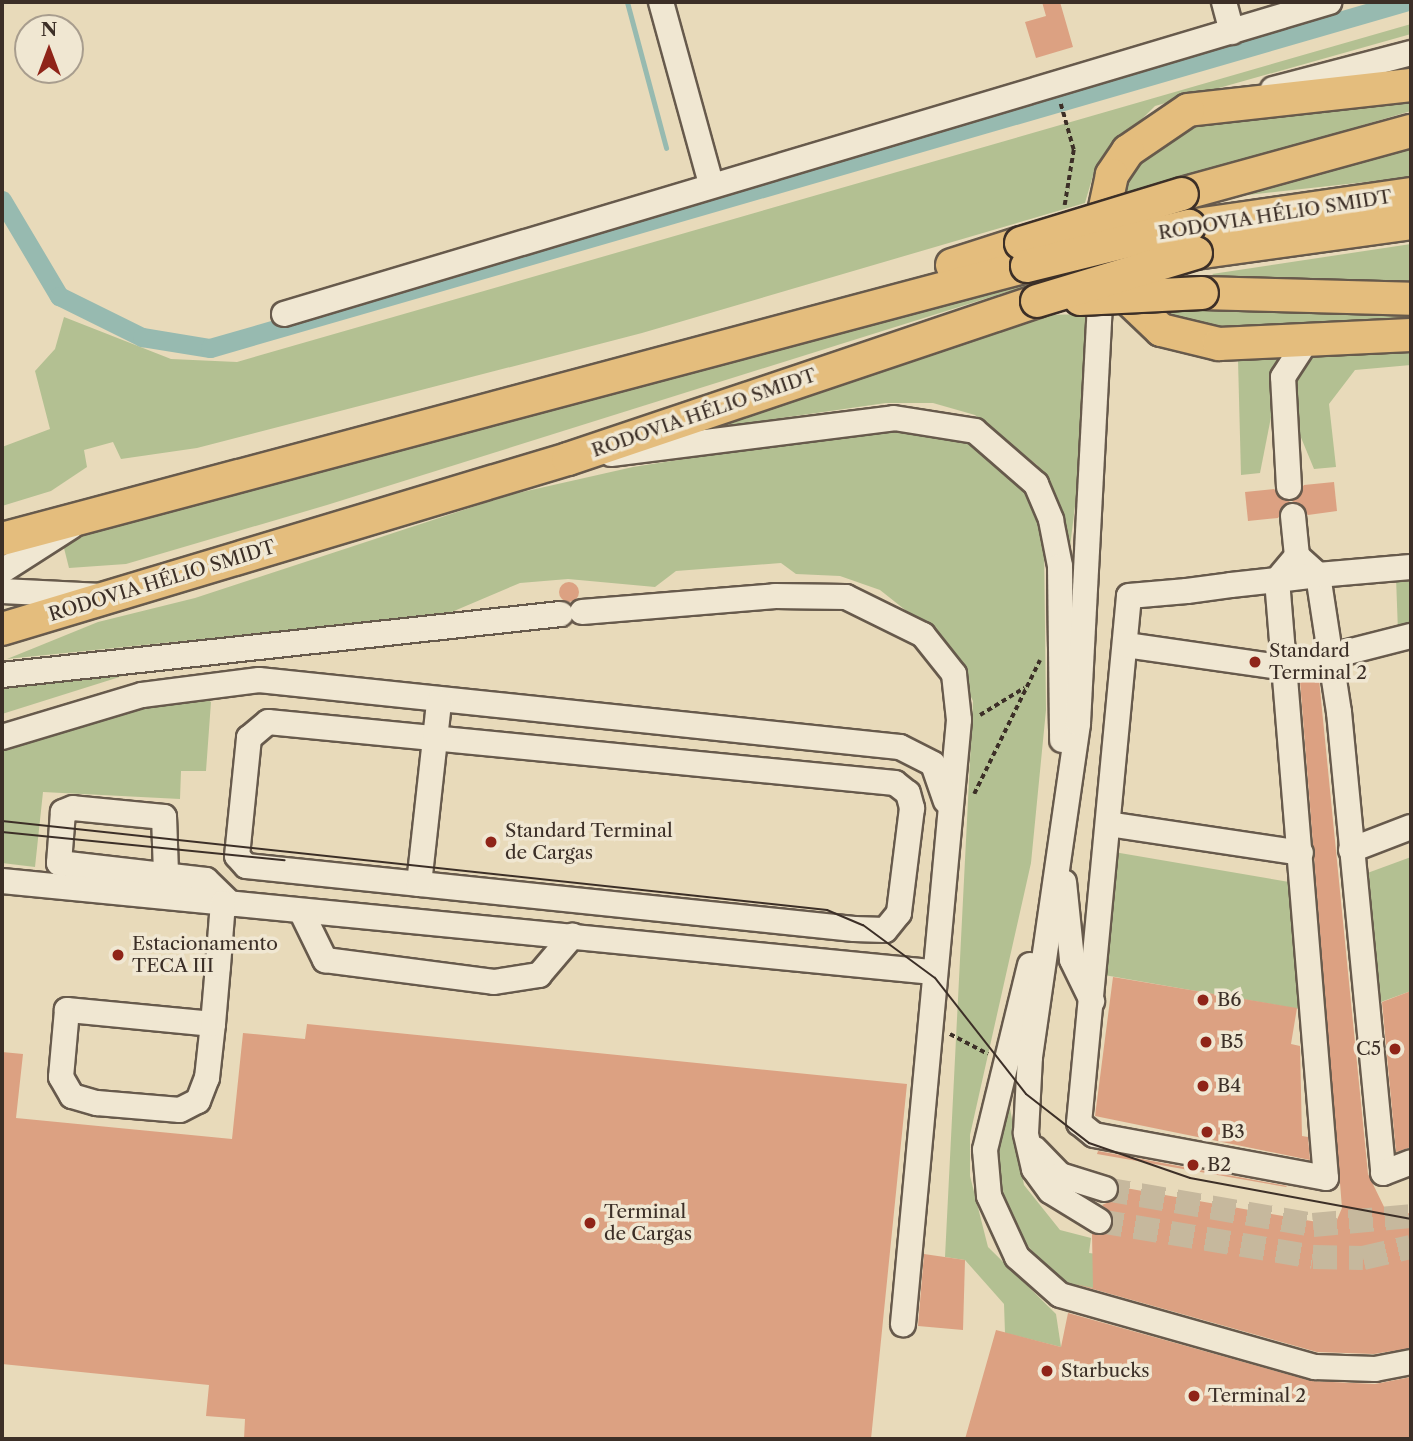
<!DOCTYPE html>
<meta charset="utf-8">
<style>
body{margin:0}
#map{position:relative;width:1413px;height:1441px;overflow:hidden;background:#e8daba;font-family:"Libre Caslon Text",serif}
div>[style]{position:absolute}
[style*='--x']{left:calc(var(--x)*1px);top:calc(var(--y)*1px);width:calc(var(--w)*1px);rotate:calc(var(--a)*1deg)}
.green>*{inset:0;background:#b3c092}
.stream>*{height:5px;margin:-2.5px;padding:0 2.5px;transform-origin:2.5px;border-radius:2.5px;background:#97bab0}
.canal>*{height:19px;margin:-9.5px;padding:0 9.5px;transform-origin:9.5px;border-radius:9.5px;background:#97bab0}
.building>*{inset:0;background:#dca182}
.round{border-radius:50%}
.minor-tunnel>*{height:24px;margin-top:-12px;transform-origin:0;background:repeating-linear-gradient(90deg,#c6b89d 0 24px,transparent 0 36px)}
.path>*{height:3.5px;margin-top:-1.75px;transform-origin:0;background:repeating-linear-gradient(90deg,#3c2f27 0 5px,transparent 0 8.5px)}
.roads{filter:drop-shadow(2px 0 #675a4c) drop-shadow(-2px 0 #675a4c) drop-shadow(0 2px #675a4c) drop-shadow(0 -2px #675a4c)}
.minor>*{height:24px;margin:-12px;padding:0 12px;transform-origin:12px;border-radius:12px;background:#f0e7d2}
.major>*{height:32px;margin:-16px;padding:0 16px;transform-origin:16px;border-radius:16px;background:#e4bd7d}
.tram>*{height:2px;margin:-1px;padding:0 1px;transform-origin:1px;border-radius:1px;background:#3c2f27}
.bridges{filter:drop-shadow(2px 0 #3c2f27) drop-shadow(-2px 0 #3c2f27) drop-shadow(0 2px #3c2f27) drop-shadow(0 -2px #3c2f27)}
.major-bridge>*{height:32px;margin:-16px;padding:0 16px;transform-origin:16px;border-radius:16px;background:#e4bd7d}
.dots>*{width:19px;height:19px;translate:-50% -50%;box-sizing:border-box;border:4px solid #f0e7d2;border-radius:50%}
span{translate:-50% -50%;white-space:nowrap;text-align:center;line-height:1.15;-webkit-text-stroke:7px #f0e7d2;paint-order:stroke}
.street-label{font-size:19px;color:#3c2f27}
.poi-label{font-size:19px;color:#3c2f27}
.left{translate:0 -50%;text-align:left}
.right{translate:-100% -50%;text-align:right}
.frame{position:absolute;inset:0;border:4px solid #3c2f27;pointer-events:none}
.north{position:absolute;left:14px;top:14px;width:70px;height:70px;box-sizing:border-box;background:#f0e7d2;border:2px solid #a89d8e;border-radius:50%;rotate:0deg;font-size:19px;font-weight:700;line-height:28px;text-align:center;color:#3c2f27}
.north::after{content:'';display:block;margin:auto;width:24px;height:32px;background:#8f2418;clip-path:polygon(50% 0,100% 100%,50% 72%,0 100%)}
</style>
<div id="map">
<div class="green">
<i style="clip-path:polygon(1411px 24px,1411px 34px,1155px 106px,1096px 165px,1085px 203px,642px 333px,197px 448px,121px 459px,113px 442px,84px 450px,87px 467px,51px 491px,2px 506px,2px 447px,50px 429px,35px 371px,55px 349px,64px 317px,171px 359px,237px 362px)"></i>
<i style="clip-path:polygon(1411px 92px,1411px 111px,1123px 196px,1119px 180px,1181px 121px)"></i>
<i style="clip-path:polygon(1411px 137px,1411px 177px,1221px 198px)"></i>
<i style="clip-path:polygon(1411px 244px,1411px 292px,1224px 282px,1212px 274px)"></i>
<i style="clip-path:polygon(1030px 275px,1032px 284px,327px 505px,126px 564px,69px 568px,62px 540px,354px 453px)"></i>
<i style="clip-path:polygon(1411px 305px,1411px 318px,1223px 331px,1184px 324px,1153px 307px)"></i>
<i style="clip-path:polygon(1092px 314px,1093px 361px,1067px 571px,1053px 495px,1037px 465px,975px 415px,933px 403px,886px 403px,712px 428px,709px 418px,1041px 315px)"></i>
<i style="clip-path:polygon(1411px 343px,1411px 365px,1355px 370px,1329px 404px,1336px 467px,1314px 469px,1288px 406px,1292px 372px,1301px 359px,1319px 350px)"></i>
<i style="clip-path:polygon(1283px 356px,1260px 473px,1241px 475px,1238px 360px)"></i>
<i style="clip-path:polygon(876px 429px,959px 436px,987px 453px,1010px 471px,1034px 508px,1044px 546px,1046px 710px,1031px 863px,970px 1135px,970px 1176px,988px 1247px,1056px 1314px,1061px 1347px,1005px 1333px,1004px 1304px,965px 1260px,945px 1257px,973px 701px,942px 639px,880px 590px,840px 576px,796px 574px,781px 563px,676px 571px,655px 587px,568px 579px,520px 583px,447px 614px,7px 659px,98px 622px,195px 598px,509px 495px,633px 467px)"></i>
<i style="clip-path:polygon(1411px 575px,1411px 628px,1398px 632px,1396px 577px)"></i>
<i style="clip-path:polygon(168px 665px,129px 674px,2px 714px,2px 683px)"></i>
<i style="clip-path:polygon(194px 691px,211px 702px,206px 771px,181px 771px,180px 799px,43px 792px,35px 867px,2px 863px,2px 747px)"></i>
<i style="clip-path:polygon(1114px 852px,1295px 883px,1299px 1009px,1104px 975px)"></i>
<i style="clip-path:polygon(1411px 857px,1411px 991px,1378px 1003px,1362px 875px)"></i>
<i style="clip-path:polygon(1009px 1103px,1024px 1185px,1060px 1230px,1091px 1238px,1089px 1253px,1097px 1254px,1093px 1288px,1060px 1282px,1018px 1235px,1001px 1193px,996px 1149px)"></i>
</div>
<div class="stream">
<i style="--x:627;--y:2;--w:151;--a:75"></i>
</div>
<div class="canal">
<i style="--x:2;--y:200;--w:112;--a:59.3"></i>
<i style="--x:59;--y:296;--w:93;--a:26.3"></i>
<i style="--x:142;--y:337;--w:69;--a:9.2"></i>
<i style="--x:210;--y:348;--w:1244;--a:-16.15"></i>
</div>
<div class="building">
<i style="clip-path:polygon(1042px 2px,1060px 2px,1073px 47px,1036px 58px,1025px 22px,1046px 16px)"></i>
<i style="clip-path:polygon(1334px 482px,1337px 511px,1308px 515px,1292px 501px,1304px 485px)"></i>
<i style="clip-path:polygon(1274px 489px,1290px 502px,1278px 518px,1248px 521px,1245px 492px)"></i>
<i class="round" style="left:559px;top:582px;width:20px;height:20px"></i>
<i style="clip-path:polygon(1319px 679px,1368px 1174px,1388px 1215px,1411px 1213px,1411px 1348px,1374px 1354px,1317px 1352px,1075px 1284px,1093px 1288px,1092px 1234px,1112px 1228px,1112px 1215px,1102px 1205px,1116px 1199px,1120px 1187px,1317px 1222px,1336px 1222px,1342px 1208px,1300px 681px)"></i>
<i style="clip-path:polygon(1113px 977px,1297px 1008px,1291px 1044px,1300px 1046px,1302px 1136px,1308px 1137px,1310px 1160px,1095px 1116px)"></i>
<i style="clip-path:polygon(1411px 991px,1411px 1147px,1396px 1152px,1382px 1002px)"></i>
<i style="clip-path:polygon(307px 1024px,907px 1084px,871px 1439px,244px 1439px,245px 1419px,206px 1416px,209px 1385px,2px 1364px,2px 1052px,23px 1054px,16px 1118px,232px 1139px,243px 1033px,305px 1039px)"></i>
<i style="clip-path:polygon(1098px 1151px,1287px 1186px,1286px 1187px,1097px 1154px)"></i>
<i style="clip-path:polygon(924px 1254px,965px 1260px,963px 1330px,918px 1326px)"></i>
<i style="clip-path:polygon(1068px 1313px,1311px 1381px,1375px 1384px,1411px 1377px,1411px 1439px,965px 1439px,996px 1330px,1061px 1347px)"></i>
</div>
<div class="minor-tunnel">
<i style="--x:1105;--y:1189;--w:211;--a:9.8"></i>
<i style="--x:1313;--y:1225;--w:98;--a:-5.2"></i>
<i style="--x:1099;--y:1221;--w:217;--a:9.5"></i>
<i style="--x:1313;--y:1257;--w:50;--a:1.1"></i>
<i style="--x:1363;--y:1258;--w:49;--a:-12.9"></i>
</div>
<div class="path">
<i style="--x:1061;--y:104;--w:48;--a:74.2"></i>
<i style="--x:1074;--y:150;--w:56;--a:99.3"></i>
<i style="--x:980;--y:715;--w:52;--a:-31.5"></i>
<i style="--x:974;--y:794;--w:149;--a:-63.8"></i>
<i style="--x:950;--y:1034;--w:43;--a:27.8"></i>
</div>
<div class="roads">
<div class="minor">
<i style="--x:661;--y:2;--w:188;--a:74.6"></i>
<i style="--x:1224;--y:2;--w:31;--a:75"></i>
<i style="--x:1273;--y:89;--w:143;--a:-14.6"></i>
<i style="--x:284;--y:314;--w:1091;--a:-16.62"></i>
<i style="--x:611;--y:454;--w:285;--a:-7.2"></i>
<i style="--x:894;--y:418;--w:82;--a:9.1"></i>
<i style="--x:975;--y:431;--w:81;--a:41"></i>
<i style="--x:1036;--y:484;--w:39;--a:67"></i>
<i style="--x:1051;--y:520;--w:47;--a:78.9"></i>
<i style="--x:1060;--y:566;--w:174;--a:89.3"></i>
<i style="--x:1289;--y:487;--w:110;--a:-93.1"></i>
<i style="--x:1283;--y:377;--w:44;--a:-57"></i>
<i style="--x:1293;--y:516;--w:40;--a:84.3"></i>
<i style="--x:1297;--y:556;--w:28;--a:42"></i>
<i style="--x:1318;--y:575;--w:139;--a:81.3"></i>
<i style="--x:1339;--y:712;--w:463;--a:84.5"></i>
<i style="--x:1383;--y:1173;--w:30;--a:-21"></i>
<i style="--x:1297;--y:556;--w:31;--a:130"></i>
<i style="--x:1277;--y:580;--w:600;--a:85.32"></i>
<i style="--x:1326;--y:1178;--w:236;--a:-169.5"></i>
<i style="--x:1094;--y:1135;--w:19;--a:-141"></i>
<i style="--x:1079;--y:1123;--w:529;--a:-84.58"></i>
<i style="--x:1129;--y:596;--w:58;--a:-4.9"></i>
<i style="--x:1187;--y:591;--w:44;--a:-7.8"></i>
<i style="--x:1231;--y:585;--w:46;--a:-6.2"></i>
<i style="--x:1277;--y:580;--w:41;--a:-7"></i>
<i style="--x:1318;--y:575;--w:93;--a:-4.9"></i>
<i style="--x:2;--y:571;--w:83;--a:-32.7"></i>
<i style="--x:2;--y:591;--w:100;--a:2.9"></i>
<i style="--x:582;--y:612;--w:194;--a:-4.7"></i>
<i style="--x:775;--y:596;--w:71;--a:0.8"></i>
<i style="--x:846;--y:597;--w:86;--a:26.3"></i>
<i style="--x:923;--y:635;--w:50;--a:51.5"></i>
<i style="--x:954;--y:674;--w:46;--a:83.8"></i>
<i style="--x:959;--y:720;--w:607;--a:95.3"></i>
<i style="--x:1126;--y:645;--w:161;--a:8.2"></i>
<i style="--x:1285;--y:668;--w:130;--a:-14.3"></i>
<i style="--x:2;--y:675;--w:562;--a:-6.23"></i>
<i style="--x:268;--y:722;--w:630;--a:5.56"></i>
<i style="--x:895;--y:783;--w:16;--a:38"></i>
<i style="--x:908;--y:793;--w:16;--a:75"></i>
<i style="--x:912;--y:808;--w:106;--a:97.1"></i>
<i style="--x:899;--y:913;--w:22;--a:129"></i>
<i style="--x:885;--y:930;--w:31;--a:-178"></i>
<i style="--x:854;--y:929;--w:611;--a:-174.08"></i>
<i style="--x:246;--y:866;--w:13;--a:-132"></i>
<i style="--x:237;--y:856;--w:119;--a:-84.2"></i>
<i style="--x:249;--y:738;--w:25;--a:-40"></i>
<i style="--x:2;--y:737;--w:146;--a:-16.7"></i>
<i style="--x:142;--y:695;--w:118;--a:-7.3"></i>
<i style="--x:259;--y:680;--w:644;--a:5.97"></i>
<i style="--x:900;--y:747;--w:37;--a:27"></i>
<i style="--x:933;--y:764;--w:39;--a:71"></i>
<i style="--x:1108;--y:824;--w:195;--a:8.5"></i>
<i style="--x:1351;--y:850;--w:64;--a:-21"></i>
<i style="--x:166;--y:873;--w:56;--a:-92"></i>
<i style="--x:164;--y:817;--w:91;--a:-174.4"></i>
<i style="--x:73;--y:808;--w:11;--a:158"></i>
<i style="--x:63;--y:812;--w:51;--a:94.5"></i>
<i style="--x:59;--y:863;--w:148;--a:6.6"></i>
<i style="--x:206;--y:880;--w:35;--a:44"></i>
<i style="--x:2;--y:881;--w:933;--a:5.59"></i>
<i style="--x:1064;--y:882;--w:78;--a:84.1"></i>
<i style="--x:1072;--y:960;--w:46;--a:64"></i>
<i style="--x:419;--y:884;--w:183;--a:-83.7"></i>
<i style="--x:301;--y:911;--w:55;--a:63.9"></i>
<i style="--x:325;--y:960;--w:170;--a:7.4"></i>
<i style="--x:494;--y:982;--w:46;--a:-8.8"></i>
<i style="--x:539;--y:975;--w:52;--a:-49.6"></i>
<i style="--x:1030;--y:965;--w:190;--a:103.7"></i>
<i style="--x:985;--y:1150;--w:46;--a:85"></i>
<i style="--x:989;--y:1196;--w:67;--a:65.3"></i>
<i style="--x:1017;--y:1257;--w:57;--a:41.5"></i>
<i style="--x:1060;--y:1295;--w:265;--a:15.8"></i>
<i style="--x:1315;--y:1367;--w:60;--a:1.9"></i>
<i style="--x:1375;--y:1369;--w:37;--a:-11"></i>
<i style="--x:213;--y:1024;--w:147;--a:-174.5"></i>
<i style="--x:67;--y:1010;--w:67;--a:95.1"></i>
<i style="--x:61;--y:1077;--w:22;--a:60"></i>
<i style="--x:72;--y:1096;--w:26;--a:16"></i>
<i style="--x:97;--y:1103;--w:83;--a:4.8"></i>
<i style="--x:180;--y:1110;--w:20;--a:-27"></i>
<i style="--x:198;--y:1101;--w:25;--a:-69"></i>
<i style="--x:207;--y:1078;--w:54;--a:-83.7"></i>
<i style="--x:213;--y:1024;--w:58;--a:-85.1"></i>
<i style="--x:218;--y:966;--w:63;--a:-85.5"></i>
<i style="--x:1035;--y:1149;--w:36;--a:46"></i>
<i style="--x:1060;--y:1175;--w:47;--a:17.3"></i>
<i style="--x:1099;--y:1221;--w:57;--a:-148.5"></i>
<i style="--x:1050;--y:1191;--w:27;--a:-126"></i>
<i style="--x:1034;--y:1169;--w:37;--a:-103"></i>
<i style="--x:1026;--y:1133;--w:76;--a:-87"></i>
<i style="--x:1030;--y:1057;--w:337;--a:-81.8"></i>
<i style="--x:1078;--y:723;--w:444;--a:-87"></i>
</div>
<div class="major">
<i style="--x:1411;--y:85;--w:224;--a:173.6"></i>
<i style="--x:1188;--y:110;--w:73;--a:145.7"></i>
<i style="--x:1128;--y:151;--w:29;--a:124"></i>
<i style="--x:1112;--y:175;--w:52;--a:102.2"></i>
<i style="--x:1101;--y:226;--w:26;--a:90"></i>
<i style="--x:1101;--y:252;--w:42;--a:64.7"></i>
<i style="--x:1119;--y:290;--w:58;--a:43.6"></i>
<i style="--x:1161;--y:330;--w:60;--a:13.6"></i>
<i style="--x:1219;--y:344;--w:192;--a:-2.7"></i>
<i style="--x:1182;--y:194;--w:238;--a:-15.4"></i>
<i style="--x:1189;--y:226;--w:224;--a:-8.2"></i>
<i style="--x:1196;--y:253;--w:217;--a:-7.9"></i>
<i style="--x:952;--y:265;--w:72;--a:-17.7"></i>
<i style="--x:1202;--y:293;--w:209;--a:1.6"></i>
<i style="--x:2;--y:539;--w:1061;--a:-14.91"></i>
<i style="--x:2;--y:629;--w:591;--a:-16.72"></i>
<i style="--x:568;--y:459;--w:495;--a:-18.6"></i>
</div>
</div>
<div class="tram">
<i style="--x:2;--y:821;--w:830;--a:6.16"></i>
<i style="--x:827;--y:910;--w:39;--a:23"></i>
<i style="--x:863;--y:925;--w:89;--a:36.4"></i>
<i style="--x:935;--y:978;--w:147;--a:51.9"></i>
<i style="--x:1026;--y:1094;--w:80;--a:37.9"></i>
<i style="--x:1089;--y:1143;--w:107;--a:19.1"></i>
<i style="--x:1190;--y:1178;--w:225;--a:10.5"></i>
<i style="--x:2;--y:832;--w:284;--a:5.7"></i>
</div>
<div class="bridges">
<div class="major-bridge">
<i style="--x:1021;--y:243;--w:168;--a:-16.9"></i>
<i style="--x:1027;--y:266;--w:167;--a:-13.9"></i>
<i style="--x:1080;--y:299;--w:122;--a:-2.8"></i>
<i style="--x:1037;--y:301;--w:166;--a:-16.8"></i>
</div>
</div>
<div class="dots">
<i style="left:1255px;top:662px;background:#8f2418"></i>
<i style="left:491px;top:842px;background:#8f2418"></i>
<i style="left:118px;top:955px;background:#8f2418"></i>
<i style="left:1203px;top:1000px;background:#8f2418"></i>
<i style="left:1206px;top:1042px;background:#8f2418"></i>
<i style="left:1395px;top:1049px;background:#8f2418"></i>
<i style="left:1203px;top:1086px;background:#8f2418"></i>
<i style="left:1207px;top:1132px;background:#8f2418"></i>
<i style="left:1193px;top:1165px;background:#8f2418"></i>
<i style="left:590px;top:1223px;background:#8f2418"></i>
<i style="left:1047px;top:1371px;background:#8f2418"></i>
<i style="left:1194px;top:1396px;background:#8f2418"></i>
</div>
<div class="street-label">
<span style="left:1275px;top:215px;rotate:-9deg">RODOVIA HÉLIO SMIDT</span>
<span style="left:704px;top:413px;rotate:-19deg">RODOVIA HÉLIO SMIDT</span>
<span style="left:162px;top:581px;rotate:-17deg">RODOVIA HÉLIO SMIDT</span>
</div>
<div class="poi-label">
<span class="left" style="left:1269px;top:662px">Standard<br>Terminal 2</span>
<span class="left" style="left:505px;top:842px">Standard Terminal<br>de Cargas</span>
<span class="left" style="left:132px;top:955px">Estacionamento<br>TECA III</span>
<span class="left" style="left:1217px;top:1000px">B6</span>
<span class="left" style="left:1220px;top:1042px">B5</span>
<span class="right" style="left:1381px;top:1049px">C5</span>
<span class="left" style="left:1217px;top:1086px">B4</span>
<span class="left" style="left:1221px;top:1132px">B3</span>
<span class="left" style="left:1207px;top:1165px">B2</span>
<span class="left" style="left:604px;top:1223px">Terminal<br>de Cargas</span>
<span class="left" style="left:1061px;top:1371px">Starbucks</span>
<span class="left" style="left:1208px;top:1396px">Terminal 2</span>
</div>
<div class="frame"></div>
<div class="north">N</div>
</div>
